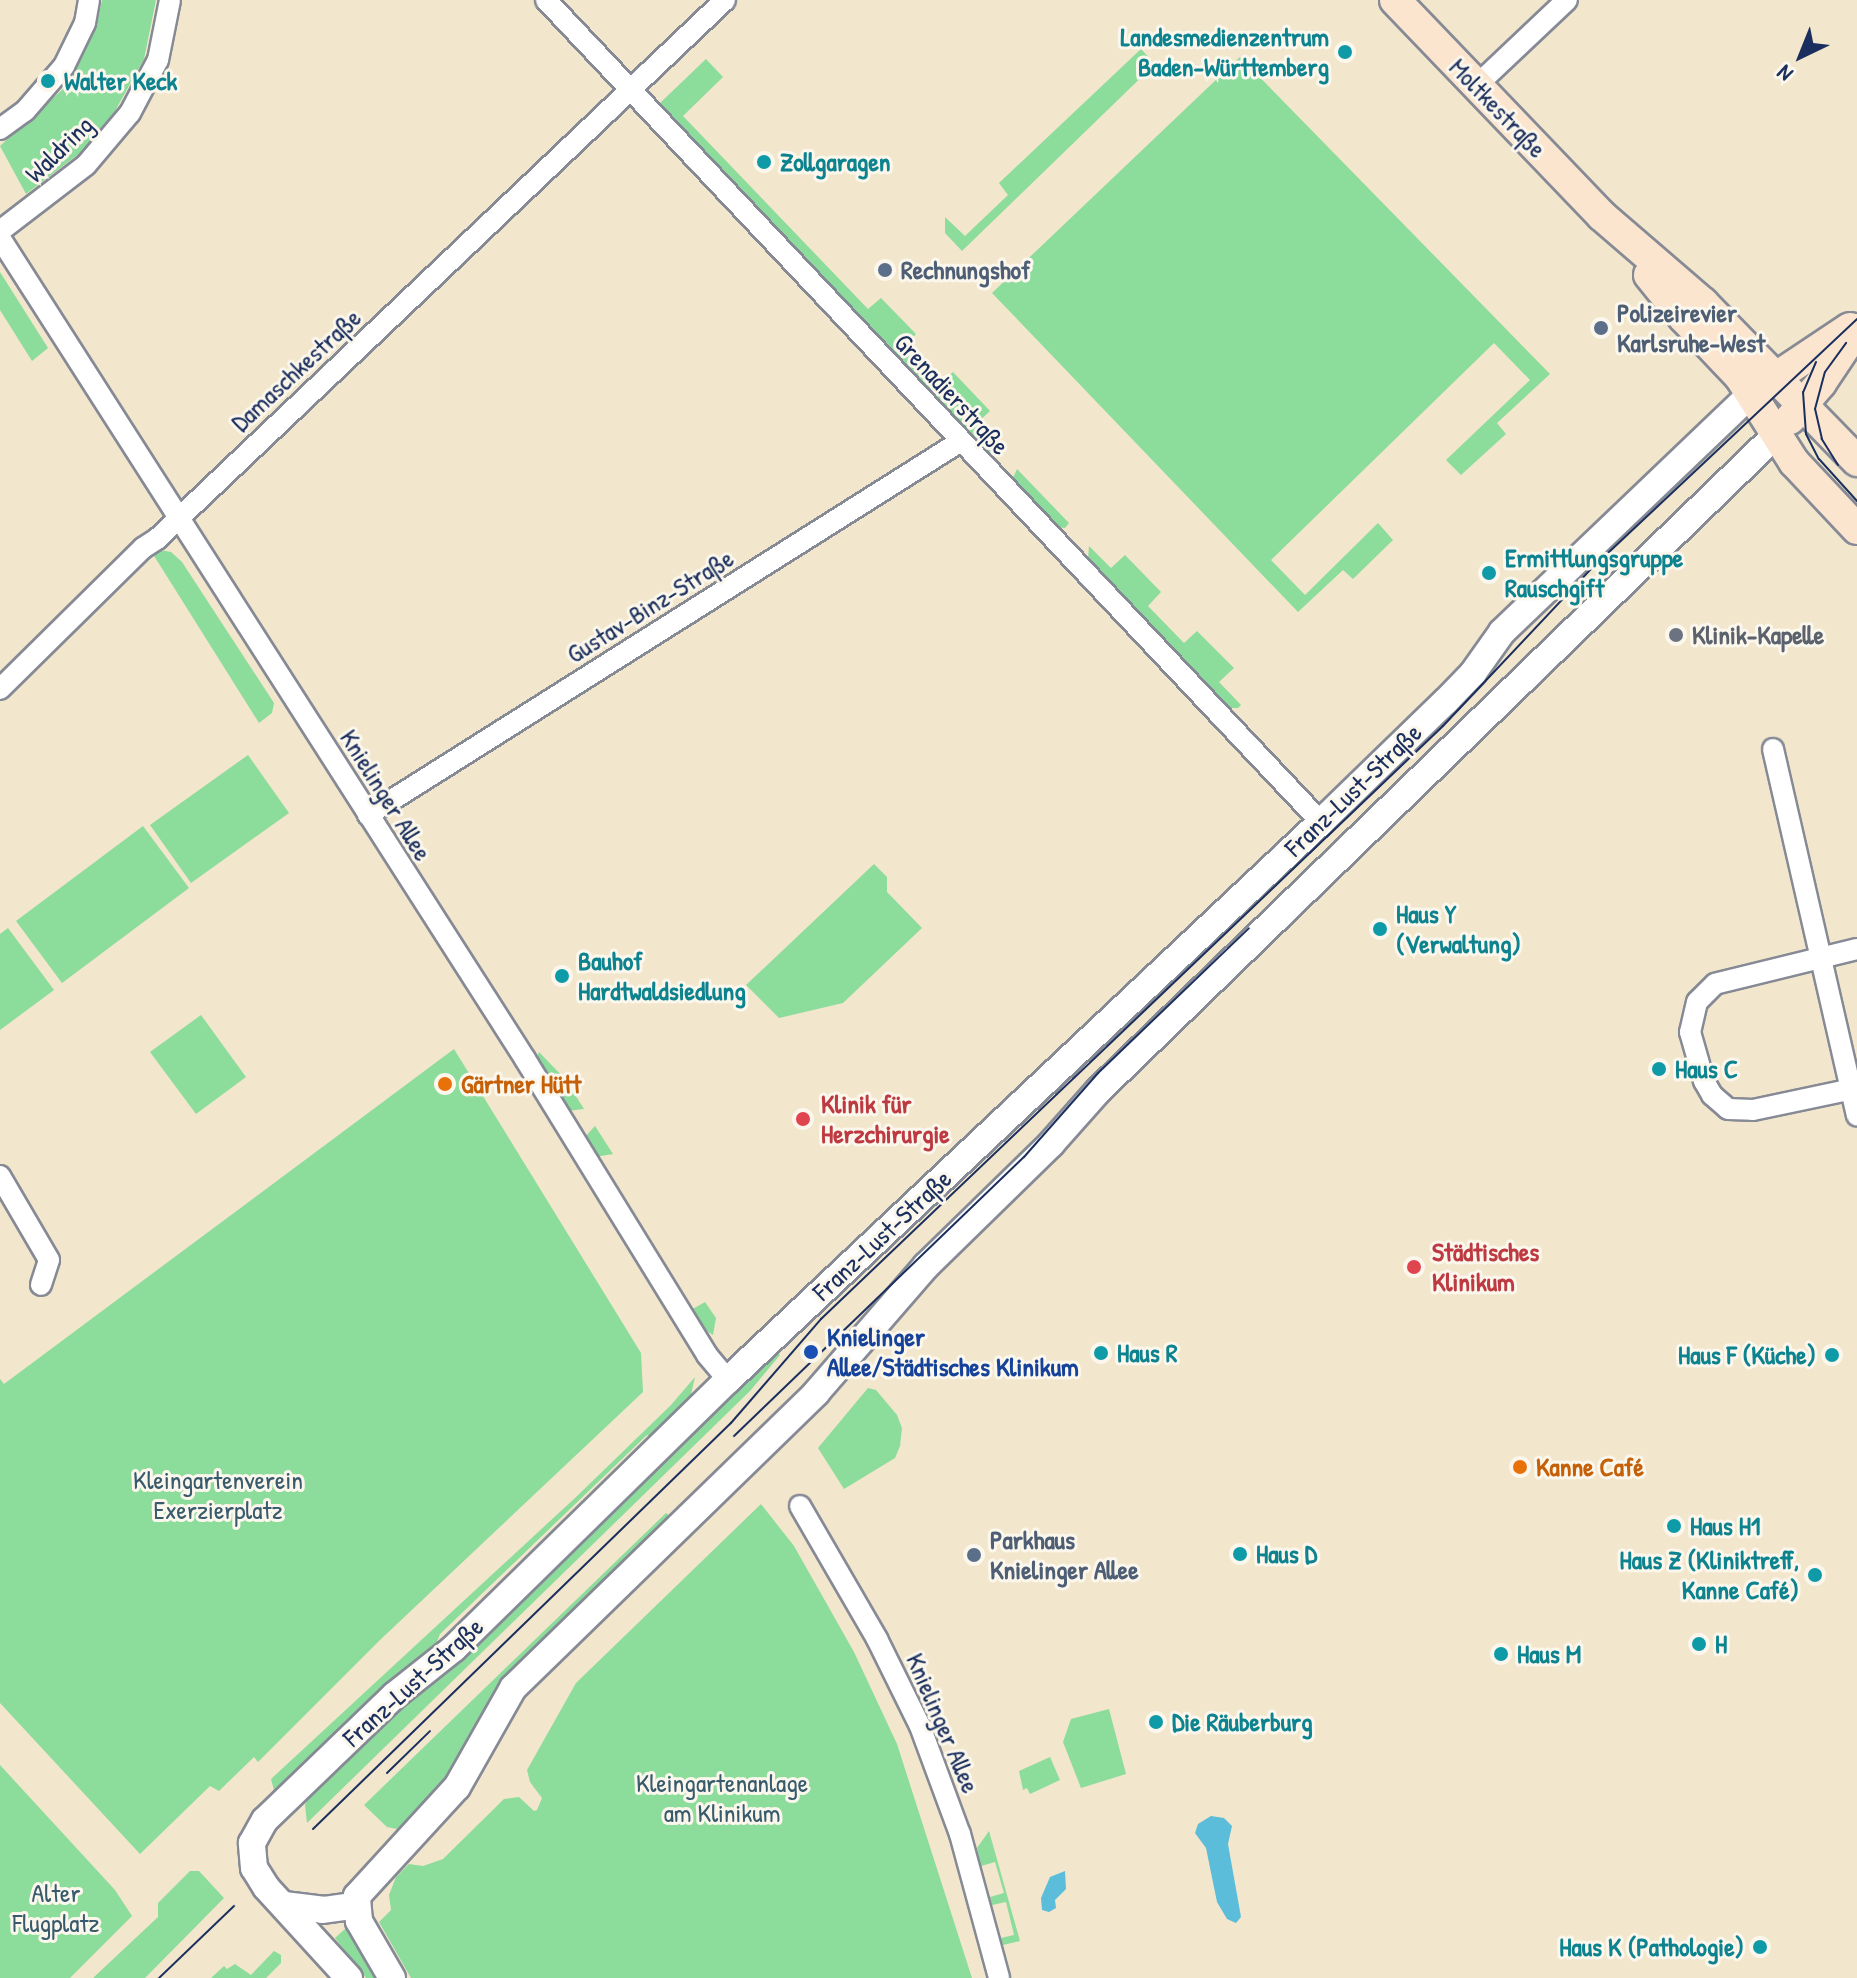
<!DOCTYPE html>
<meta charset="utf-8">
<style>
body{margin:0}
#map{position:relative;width:1857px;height:1978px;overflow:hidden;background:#f2e6cc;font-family:"Patrick Hand",sans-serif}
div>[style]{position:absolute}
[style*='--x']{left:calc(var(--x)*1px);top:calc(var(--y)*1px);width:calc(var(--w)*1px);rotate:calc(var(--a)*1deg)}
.green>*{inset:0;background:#8cdc9b}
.water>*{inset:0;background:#5bbdda}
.roads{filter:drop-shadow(2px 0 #868a95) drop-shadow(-2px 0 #868a95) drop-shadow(0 2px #868a95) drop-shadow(0 -2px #868a95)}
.minor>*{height:20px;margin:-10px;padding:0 10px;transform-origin:10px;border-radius:10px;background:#fff}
.tertiary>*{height:26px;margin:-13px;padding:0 13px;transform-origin:13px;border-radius:13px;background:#fff}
.secondary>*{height:30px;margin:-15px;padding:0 15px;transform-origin:15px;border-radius:15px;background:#fce5cf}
.tram>*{height:2px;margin:-1px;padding:0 1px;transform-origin:1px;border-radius:1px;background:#1b2f5e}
.dots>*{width:22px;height:22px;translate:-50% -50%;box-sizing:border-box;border:4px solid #fbf7ec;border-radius:50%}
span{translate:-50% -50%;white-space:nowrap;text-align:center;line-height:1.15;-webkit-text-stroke:6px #fbf7ec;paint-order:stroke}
.culture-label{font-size:26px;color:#0d838f;font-weight:700}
.right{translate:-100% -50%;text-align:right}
.left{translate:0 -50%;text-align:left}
.street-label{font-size:26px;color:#1b2f5e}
.service-label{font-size:26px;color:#4e5e75;font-weight:700}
.worship-label{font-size:26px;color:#5b616d;font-weight:700}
.food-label{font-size:26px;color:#c56008;font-weight:700}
.health-label{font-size:26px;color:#be3a42;font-weight:700}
.transit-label{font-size:26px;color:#164399;font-weight:700}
.park-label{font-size:26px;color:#375a6d}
.north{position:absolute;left:1761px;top:16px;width:80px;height:80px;-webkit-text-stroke:6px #fbf7ec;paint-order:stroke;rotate:223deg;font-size:22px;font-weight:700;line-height:32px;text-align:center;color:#1b2f5e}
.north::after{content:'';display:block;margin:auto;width:28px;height:36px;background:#1b2f5e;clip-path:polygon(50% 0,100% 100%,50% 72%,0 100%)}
</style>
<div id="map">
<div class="green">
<i style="clip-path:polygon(102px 0,156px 0,144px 59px,115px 111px,80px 153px,26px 194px,0 146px,62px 90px,96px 27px)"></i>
<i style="clip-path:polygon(1141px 49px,1155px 64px,962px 251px,945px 233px,945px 217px,965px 236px,1008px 195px,999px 183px)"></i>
<i style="clip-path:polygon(1240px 57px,1550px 374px,1497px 423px,1506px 434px,1461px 475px,1446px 460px,1530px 380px,1494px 343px,1271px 560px,1305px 595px,1378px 523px,1393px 540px,1353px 579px,1343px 570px,1298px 612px,992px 293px)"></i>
<i style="clip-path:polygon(706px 59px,723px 77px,683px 116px,868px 309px,881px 298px,916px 334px,902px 348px,938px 385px,953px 372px,990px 411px,976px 424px,998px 447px,993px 452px,984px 454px,659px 104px)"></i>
<i style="clip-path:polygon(0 272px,48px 348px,32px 361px,0 310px)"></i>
<i style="clip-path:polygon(1017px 469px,1069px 523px,1065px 528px,1054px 527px,1012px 480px)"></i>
<i style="clip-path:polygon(1089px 546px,1111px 568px,1125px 555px,1161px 592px,1148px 606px,1184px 643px,1197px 631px,1234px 668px,1219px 682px,1241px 705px,1238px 708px,1227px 708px,1220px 703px,1088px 560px)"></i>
<i style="clip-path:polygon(155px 549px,171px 552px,182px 562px,274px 703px,272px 713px,259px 723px,151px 551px)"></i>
<i style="clip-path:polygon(248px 755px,289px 813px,191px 883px,150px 825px)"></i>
<i style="clip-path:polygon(143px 826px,189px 888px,62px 983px,16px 921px)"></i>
<i style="clip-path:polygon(874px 864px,887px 877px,887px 892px,922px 928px,843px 1003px,779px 1018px,746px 985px)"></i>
<i style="clip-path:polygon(8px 928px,54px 990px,0 1030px,0 934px)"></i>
<i style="clip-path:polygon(201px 1015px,246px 1077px,196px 1114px,150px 1052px)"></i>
<i style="clip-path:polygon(454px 1049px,641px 1353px,643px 1392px,380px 1640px,258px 1762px,254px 1757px,219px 1791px,210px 1786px,140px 1854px,0 1703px,0 1379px,4px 1384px)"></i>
<i style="clip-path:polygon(539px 1052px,565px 1079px,584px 1109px,567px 1111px,535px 1062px)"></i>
<i style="clip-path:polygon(595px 1126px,613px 1154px,595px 1157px,583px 1139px)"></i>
<i style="clip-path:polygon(705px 1302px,716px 1318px,713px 1335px,701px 1327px,691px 1310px)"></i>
<i style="clip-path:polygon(776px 1351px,780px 1355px,750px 1391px,307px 1823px,305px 1805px,312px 1790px)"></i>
<i style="clip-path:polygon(695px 1377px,689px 1403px,657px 1439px,647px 1435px,440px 1634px,434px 1649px,275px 1794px,271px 1779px,575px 1498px,671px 1405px)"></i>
<i style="clip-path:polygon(808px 1382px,812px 1386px,465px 1759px,407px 1831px,387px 1827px,364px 1805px,666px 1513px,670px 1516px)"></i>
<i style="clip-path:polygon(868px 1388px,876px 1390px,897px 1415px,902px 1428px,900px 1446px,895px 1458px,844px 1489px,818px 1448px)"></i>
<i style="clip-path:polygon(761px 1504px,794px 1546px,854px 1652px,897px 1744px,972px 1978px,411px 1978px,379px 1922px,391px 1910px,389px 1895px,396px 1877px,409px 1864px,423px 1866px,443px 1859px,504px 1799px,519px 1797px,534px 1811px,537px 1810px,542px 1798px,530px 1782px,527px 1770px,576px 1683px)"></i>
<i style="clip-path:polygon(1109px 1709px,1126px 1774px,1081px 1788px,1063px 1742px,1071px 1719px)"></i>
<i style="clip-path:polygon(1050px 1757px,1060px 1780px,1030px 1794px,1027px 1788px,1023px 1790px,1019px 1771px)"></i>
<i style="clip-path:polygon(0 1765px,115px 1890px,132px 1916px,70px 1978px,0 1978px)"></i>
<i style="clip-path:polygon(989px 1831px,1020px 1941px,1003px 1945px,1001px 1938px,1014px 1935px,1006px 1902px,992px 1905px,990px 1897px,1004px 1893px,995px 1862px,981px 1866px,977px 1848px)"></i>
<i style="clip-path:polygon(190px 1871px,199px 1871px,224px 1898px,145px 1978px,93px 1978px,158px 1917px,158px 1903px)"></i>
<i style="clip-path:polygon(346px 1928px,368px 1956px,380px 1978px,366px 1978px,335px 1938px)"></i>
<i style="clip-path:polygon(274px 1951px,281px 1955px,281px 1963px,266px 1978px,211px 1978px,224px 1966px,227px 1969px,235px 1964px,251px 1975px)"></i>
</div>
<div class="water">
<i style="clip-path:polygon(1211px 1816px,1224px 1818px,1232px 1826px,1228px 1844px,1241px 1917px,1236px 1923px,1227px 1919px,1217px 1902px,1206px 1848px,1195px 1833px,1198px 1824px)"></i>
<i style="clip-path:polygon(1065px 1871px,1066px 1889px,1055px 1900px,1056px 1908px,1049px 1912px,1042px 1910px,1041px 1898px,1050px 1877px)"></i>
</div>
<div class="roads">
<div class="minor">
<i style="--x:546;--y:0;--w:1130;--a:46.69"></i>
<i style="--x:1476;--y:86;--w:125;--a:-43.4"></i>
<i style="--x:0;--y:129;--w:31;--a:-36"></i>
<i style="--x:25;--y:111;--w:60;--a:-49.1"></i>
<i style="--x:64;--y:66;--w:48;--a:-64"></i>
<i style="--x:85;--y:23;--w:23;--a:-80"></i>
<i style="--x:0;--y:231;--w:108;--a:-37.5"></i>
<i style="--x:86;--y:165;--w:68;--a:-49.8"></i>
<i style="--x:130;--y:113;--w:60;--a:-62.2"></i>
<i style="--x:158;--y:60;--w:61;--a:-78.7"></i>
<i style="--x:0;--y:238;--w:975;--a:57.4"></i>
<i style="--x:525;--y:1059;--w:347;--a:58.4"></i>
<i style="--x:707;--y:1355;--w:33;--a:50"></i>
<i style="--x:0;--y:689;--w:201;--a:-44.6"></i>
<i style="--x:143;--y:548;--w:17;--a:-33"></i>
<i style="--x:157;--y:539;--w:783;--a:-43.5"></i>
<i style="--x:1773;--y:749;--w:376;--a:77.1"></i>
<i style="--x:368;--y:815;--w:701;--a:-32.24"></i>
<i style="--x:1857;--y:949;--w:146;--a:166.2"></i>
<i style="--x:1715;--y:984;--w:25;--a:135"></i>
<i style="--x:1697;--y:1002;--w:31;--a:103"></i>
<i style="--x:1690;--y:1032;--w:51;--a:74.1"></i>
<i style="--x:1704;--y:1081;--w:16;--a:60"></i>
<i style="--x:1712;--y:1095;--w:21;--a:41"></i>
<i style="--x:1728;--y:1109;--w:25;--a:2"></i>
<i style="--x:1753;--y:1110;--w:106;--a:-11.9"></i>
<i style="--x:0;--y:1176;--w:97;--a:59.7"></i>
<i style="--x:49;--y:1260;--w:26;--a:108"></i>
<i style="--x:800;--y:1506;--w:154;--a:59.9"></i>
<i style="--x:877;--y:1639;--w:97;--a:63.7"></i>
<i style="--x:920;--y:1726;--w:115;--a:69.7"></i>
<i style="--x:960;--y:1834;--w:149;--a:74.8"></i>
</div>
<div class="tertiary">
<i style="--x:284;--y:1905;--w:39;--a:7"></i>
<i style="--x:323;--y:1910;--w:34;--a:-8"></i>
<i style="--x:349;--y:1978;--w:123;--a:-132.4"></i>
<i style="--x:266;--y:1887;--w:22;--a:-122"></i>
<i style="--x:254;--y:1868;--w:25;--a:-95"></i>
<i style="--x:252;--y:1843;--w:26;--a:-61"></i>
<i style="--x:265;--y:1820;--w:180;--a:-43.9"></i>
<i style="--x:395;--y:1695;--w:75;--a:-38.5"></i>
<i style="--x:454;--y:1648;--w:383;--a:-44.4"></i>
<i style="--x:728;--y:1380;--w:814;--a:-43.26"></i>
<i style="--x:1321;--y:822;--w:174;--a:-44.1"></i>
<i style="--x:1446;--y:701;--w:39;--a:-46"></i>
<i style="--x:1473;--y:673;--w:50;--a:-54.7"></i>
<i style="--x:1502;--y:632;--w:346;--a:-43.7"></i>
<i style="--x:392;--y:1978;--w:66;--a:-120.1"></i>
<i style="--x:359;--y:1921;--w:25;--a:-95"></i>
<i style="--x:357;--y:1896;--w:148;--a:-47.5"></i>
<i style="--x:457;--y:1787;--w:114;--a:-60.5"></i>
<i style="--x:513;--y:1688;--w:423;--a:-44.2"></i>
<i style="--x:816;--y:1393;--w:168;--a:-49.1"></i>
<i style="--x:926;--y:1266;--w:175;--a:-44.3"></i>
<i style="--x:1051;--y:1144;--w:72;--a:-48.4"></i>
<i style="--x:1099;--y:1090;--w:945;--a:-44.06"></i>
</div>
<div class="secondary">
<i style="--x:1395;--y:0;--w:299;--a:46.2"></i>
<i style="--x:1602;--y:216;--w:133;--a:40.7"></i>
<i style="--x:1703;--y:303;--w:221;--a:45.7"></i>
<i style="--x:1649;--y:275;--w:55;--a:50.9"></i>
<i style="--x:1684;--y:318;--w:81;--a:46.5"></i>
<i style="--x:1740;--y:377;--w:101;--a:57.6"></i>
<i style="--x:1794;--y:462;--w:92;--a:46.8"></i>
<i style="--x:1760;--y:388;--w:108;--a:-33.7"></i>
<i style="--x:1790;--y:419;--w:48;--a:-49.3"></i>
<i style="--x:1821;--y:383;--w:65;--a:-56.3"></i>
</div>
</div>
<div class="tram">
<i style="--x:1816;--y:362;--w:33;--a:113"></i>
<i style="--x:1803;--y:392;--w:42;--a:85.9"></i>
<i style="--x:1806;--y:434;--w:28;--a:63"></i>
<i style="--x:1819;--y:459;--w:57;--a:47.9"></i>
<i style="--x:1838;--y:465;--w:31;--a:-122"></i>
<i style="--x:1822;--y:439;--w:31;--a:-103"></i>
<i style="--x:1815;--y:409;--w:38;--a:-75"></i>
<i style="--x:1825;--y:372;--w:36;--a:-54"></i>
<i style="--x:734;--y:1436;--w:402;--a:-43.9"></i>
<i style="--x:1024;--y:1157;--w:112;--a:-48.6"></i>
<i style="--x:1098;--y:1073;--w:209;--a:-43.8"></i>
<i style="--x:387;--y:1773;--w:60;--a:-44.3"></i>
<i style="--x:313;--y:1829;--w:583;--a:-44.17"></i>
<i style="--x:731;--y:1423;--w:138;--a:-49.1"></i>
<i style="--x:821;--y:1319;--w:859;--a:-43.63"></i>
<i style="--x:1443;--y:726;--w:217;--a:-46.7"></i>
<i style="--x:1592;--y:568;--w:364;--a:-43.2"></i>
<i style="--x:159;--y:1978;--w:104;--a:-43.8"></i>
</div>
<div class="dots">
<i style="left:1345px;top:52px;background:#0f9aa8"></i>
<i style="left:48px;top:81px;background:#0f9aa8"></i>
<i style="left:764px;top:162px;background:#0f9aa8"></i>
<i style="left:885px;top:270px;background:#5c6f8a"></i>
<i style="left:1601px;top:328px;background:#5c6f8a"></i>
<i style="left:1489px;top:573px;background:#0f9aa8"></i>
<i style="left:1676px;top:635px;background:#6b7280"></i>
<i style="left:1380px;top:929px;background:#0f9aa8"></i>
<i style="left:562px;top:976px;background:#0f9aa8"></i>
<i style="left:1659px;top:1069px;background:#0f9aa8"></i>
<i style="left:445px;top:1084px;background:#e8710a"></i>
<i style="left:803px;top:1119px;background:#e0444e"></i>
<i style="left:1414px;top:1267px;background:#e0444e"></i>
<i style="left:811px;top:1352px;background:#1a4fb4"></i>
<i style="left:1101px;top:1353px;background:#0f9aa8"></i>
<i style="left:1832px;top:1355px;background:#0f9aa8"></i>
<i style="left:1520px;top:1467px;background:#e8710a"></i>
<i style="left:1674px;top:1526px;background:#0f9aa8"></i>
<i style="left:1240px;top:1554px;background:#0f9aa8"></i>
<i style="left:974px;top:1555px;background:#5c6f8a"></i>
<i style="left:1815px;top:1575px;background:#0f9aa8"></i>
<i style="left:1699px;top:1644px;background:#0f9aa8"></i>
<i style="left:1501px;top:1654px;background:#0f9aa8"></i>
<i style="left:1156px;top:1722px;background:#0f9aa8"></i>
<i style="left:1760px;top:1947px;background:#0f9aa8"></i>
</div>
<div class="culture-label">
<span class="right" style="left:1329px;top:52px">Landesmedienzentrum<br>Baden-Württemberg</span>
<span class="left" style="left:64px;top:81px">Walter Keck</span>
<span class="left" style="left:780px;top:162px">Zollgaragen</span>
<span class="left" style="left:1505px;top:573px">Ermittlungsgruppe<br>Rauschgift</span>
<span class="left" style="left:1396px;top:929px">Haus Y<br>(Verwaltung)</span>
<span class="left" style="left:578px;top:976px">Bauhof<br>Hardtwaldsiedlung</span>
<span class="left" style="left:1675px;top:1069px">Haus C</span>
<span class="left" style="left:1117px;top:1353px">Haus R</span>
<span class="right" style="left:1816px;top:1355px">Haus F (Küche)</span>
<span class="left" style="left:1690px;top:1526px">Haus H1</span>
<span class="left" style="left:1256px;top:1554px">Haus D</span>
<span class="right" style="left:1799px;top:1575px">Haus Z (Kliniktreff,<br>Kanne Café)</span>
<span class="left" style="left:1715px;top:1644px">H</span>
<span class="left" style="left:1517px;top:1654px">Haus M</span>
<span class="left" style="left:1172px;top:1722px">Die Räuberburg</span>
<span class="right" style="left:1744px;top:1947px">Haus K (Pathologie)</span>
</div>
<div class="street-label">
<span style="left:1498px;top:108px;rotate:46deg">Moltkestraße</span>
<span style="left:59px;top:149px;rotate:-44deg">Waldring</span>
<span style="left:296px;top:370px;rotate:-43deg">Damaschkestraße</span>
<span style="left:952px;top:394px;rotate:47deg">Grenadierstraße</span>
<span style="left:650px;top:606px;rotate:-32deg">Gustav-Binz-Straße</span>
<span style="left:1353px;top:790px;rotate:-44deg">Franz-Lust-Straße</span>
<span style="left:386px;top:795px;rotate:58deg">Knielinger Allee</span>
<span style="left:882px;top:1235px;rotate:-43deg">Franz-Lust-Straße</span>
<span style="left:413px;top:1682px;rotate:-42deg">Franz-Lust-Straße</span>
<span style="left:943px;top:1723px;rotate:67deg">Knielinger Allee</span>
</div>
<div class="service-label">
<span class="left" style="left:901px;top:270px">Rechnungshof</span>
<span class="left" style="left:1617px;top:328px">Polizeirevier<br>Karlsruhe-West</span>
<span class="left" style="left:990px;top:1555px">Parkhaus<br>Knielinger Allee</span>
</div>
<div class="worship-label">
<span class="left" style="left:1692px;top:635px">Klinik-Kapelle</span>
</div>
<div class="food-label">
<span class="left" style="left:461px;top:1084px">Gärtner Hütt</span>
<span class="left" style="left:1536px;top:1467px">Kanne Café</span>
</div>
<div class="health-label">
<span class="left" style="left:821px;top:1119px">Klinik für<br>Herzchirurgie</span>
<span class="left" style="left:1432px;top:1267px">Städtisches<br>Klinikum</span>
</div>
<div class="transit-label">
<span class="left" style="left:827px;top:1352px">Knielinger<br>Allee/Städtisches Klinikum</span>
</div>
<div class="park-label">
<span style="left:218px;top:1495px">Kleingartenverein<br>Exerzierplatz</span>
<span style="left:722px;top:1798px">Kleingartenanlage<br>am Klinikum</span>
<span style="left:56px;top:1908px">Alter<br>Flugplatz</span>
</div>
<div class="north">N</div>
</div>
